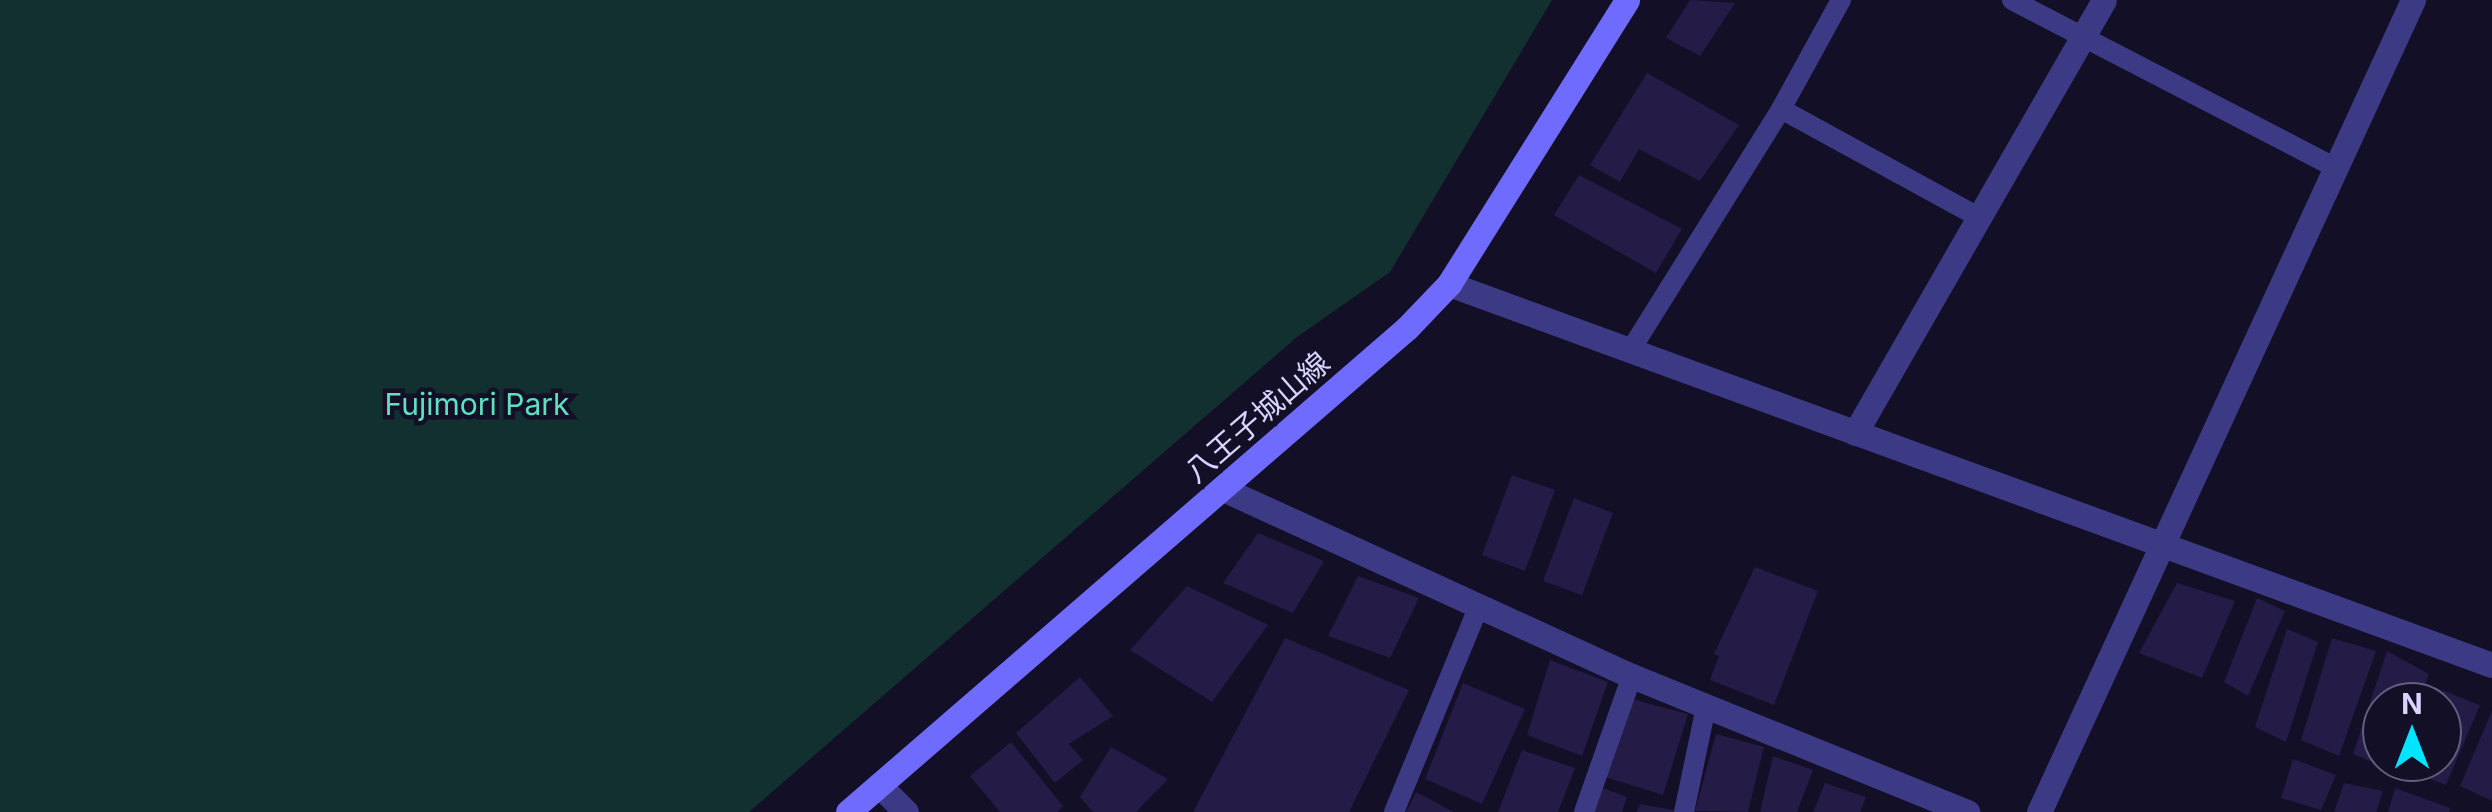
<!DOCTYPE html>
<meta charset="utf-8">
<style>
body{margin:0}
#map{position:relative;width:2492px;height:812px;overflow:hidden;background:#130f26;font-family:Inter,"Noto Sans JP",sans-serif}
div>[style]{position:absolute}
[style*='--x']{left:calc(var(--x)*1px);top:calc(var(--y)*1px);width:calc(var(--w)*1px);rotate:calc(var(--a)*1deg)}
.green>*{inset:0;background:#12302f}
.building>*{inset:0;background:#241b47}
.service>*{height:20px;margin:-10px;padding:0 10px;transform-origin:10px;border-radius:10px;background:#3d3a85}
.minor>*{height:25px;margin:-12.5px;padding:0 12.5px;transform-origin:12.5px;border-radius:12.5px;background:#3d3a85}
.secondary>*{height:25px;margin:-12.5px;padding:0 12.5px;transform-origin:12.5px;border-radius:12.5px;background:#6f6bff}
span{translate:-50% -50%;white-space:nowrap;text-align:center;line-height:1.15;-webkit-text-stroke:9px #130f26;paint-order:stroke}
.park-label{font-size:30px;color:#5fe0c0}
.street-label{font-size:30px;color:#d9d4ff}
.north{position:absolute;left:2362px;top:682px;width:100px;height:100px;box-sizing:border-box;background:#130f26;border:2px solid #625e7d;border-radius:50%;rotate:0deg;font-size:28px;font-weight:700;line-height:40px;text-align:center;color:#d9d4ff}
.north::after{content:'';display:block;margin:auto;width:35px;height:45px;background:#00e5ff;clip-path:polygon(50% 0,100% 100%,50% 72%,0 100%)}
</style>
<div id="map">
<div class="green">
<i style="clip-path:polygon(0 0,1552px 0,1390px 272px,1297px 337px,749px 812px,0 812px)"></i>
</div>
<div class="building">
<i style="clip-path:polygon(1690px 0,1735px 3px,1700px 56px,1666px 38px)"></i>
<i style="clip-path:polygon(1647px 73px,1739px 125px,1700px 181px,1639px 149px,1620px 182px,1590px 165px)"></i>
<i style="clip-path:polygon(1579px 175px,1682px 229px,1656px 273px,1554px 215px)"></i>
<i style="clip-path:polygon(1512px 475px,1555px 490px,1525px 571px,1482px 555px)"></i>
<i style="clip-path:polygon(1574px 498px,1613px 513px,1582px 595px,1543px 581px)"></i>
<i style="clip-path:polygon(1258px 533px,1324px 561px,1293px 613px,1223px 583px)"></i>
<i style="clip-path:polygon(1755px 567px,1818px 591px,1774px 705px,1710px 680px,1719px 656px,1714px 654px)"></i>
<i style="clip-path:polygon(1358px 576px,1419px 598px,1390px 658px,1328px 636px)"></i>
<i style="clip-path:polygon(2177px 583px,2235px 601px,2202px 678px,2139px 653px)"></i>
<i style="clip-path:polygon(1187px 586px,1268px 625px,1212px 702px,1130px 650px)"></i>
<i style="clip-path:polygon(2257px 598px,2285px 611px,2248px 696px,2224px 682px)"></i>
<i style="clip-path:polygon(2287px 629px,2318px 642px,2286px 742px,2255px 727px)"></i>
<i style="clip-path:polygon(1285px 638px,1409px 690px,1349px 812px,1193px 812px)"></i>
<i style="clip-path:polygon(2332px 638px,2376px 651px,2339px 756px,2301px 740px)"></i>
<i style="clip-path:polygon(2387px 651px,2429px 674px,2418px 702px,2382px 702px,2382px 762px,2394px 762px,2391px 770px,2353px 754px)"></i>
<i style="clip-path:polygon(1550px 660px,1608px 682px,1582px 756px,1527px 735px)"></i>
<i style="clip-path:polygon(1080px 677px,1113px 716px,1069px 744px,1083px 760px,1055px 783px,1016px 733px)"></i>
<i style="clip-path:polygon(1463px 683px,1525px 709px,1482px 804px,1425px 779px)"></i>
<i style="clip-path:polygon(2434px 687px,2480px 705px,2446px 785px,2405px 770px,2408px 762px,2442px 762px,2442px 702px,2429px 702px)"></i>
<i style="clip-path:polygon(1628px 698px,1688px 714px,1663px 795px,1602px 776px)"></i>
<i style="clip-path:polygon(2492px 711px,2492px 801px,2460px 786px)"></i>
<i style="clip-path:polygon(1716px 734px,1764px 747px,1748px 812px,1695px 811px)"></i>
<i style="clip-path:polygon(1011px 742px,1063px 806px,1057px 812px,1000px 812px,970px 776px)"></i>
<i style="clip-path:polygon(1111px 747px,1168px 779px,1136px 812px,1093px 812px,1080px 797px)"></i>
<i style="clip-path:polygon(1522px 750px,1575px 768px,1558px 812px,1498px 812px)"></i>
<i style="clip-path:polygon(1773px 756px,1813px 770px,1797px 812px,1760px 812px)"></i>
<i style="clip-path:polygon(2293px 759px,2336px 775px,2321px 810px,2281px 798px)"></i>
<i style="clip-path:polygon(1825px 783px,1866px 797px,1860px 812px,1813px 812px)"></i>
<i style="clip-path:polygon(2344px 783px,2383px 791px,2376px 812px,2334px 812px)"></i>
<i style="clip-path:polygon(1603px 788px,1627px 797px,1622px 812px,1592px 812px)"></i>
<i style="clip-path:polygon(2395px 788px,2450px 808px,2449px 812px,2388px 812px)"></i>
<i style="clip-path:polygon(1416px 792px,1454px 812px,1406px 812px)"></i>
<i style="clip-path:polygon(1640px 804px,1674px 810px,1674px 812px,1636px 812px)"></i>
</div>
<div class="service">
<i style="--x:1841;--y:0;--w:124;--a:118.8"></i>
<i style="--x:1781;--y:109;--w:225;--a:28.7"></i>
<i style="--x:2012;--y:0;--w:363;--a:27.4"></i>
<i style="--x:1630;--y:351;--w:285;--a:-58"></i>
<i style="--x:1394;--y:812;--w:223;--a:-67.6"></i>
<i style="--x:1584;--y:812;--w:144;--a:-70.6"></i>
<i style="--x:1684;--y:812;--w:107;--a:-78.2"></i>
</div>
<div class="minor">
<i style="--x:1449;--y:284;--w:1110;--a:20.07"></i>
<i style="--x:1855;--y:433;--w:499;--a:-60.1"></i>
<i style="--x:1223;--y:489;--w:450;--a:24.6"></i>
<i style="--x:1632;--y:676;--w:362;--a:22.1"></i>
<i style="--x:879;--y:785;--w:38;--a:45"></i>
<i style="--x:2039;--y:812;--w:894;--a:-65.27"></i>
</div>
<div class="secondary">
<i style="--x:848;--y:812;--w:739;--a:-40.89"></i>
<i style="--x:1407;--y:328;--w:61;--a:-46.3"></i>
<i style="--x:1449;--y:284;--w:335;--a:-57.9"></i>
</div>
<div class="park-label">
<span style="left:477px;top:404px">Fujimori Park</span>
</div>
<div class="street-label">
<span style="left:1257px;top:417px;rotate:-41deg">八王子城山線</span>
</div>
<div class="north">N</div>
</div>
